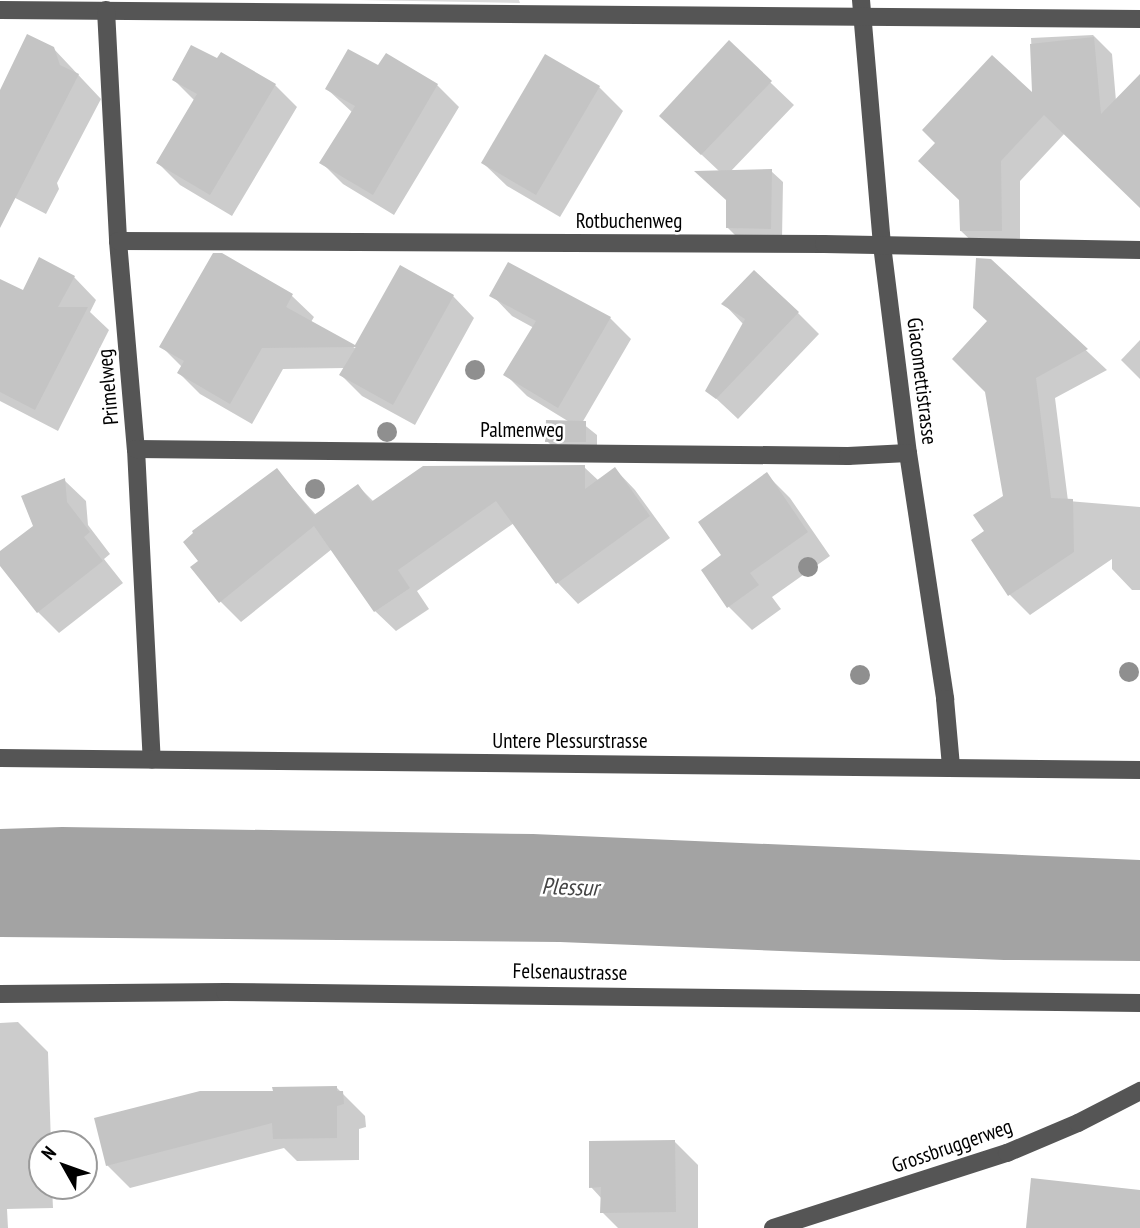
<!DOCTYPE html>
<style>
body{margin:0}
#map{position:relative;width:1140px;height:1228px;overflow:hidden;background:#fff;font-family:"PT Sans Narrow",sans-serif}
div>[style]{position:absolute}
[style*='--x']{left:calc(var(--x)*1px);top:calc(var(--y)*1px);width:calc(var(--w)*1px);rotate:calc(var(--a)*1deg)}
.green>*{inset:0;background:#dcdcdc}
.water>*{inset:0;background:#a3a3a3}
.shadow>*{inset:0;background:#0003}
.building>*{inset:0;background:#c4c4c4}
.minor>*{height:18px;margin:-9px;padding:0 9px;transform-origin:9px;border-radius:9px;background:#555}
.trees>*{width:20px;height:20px;margin:-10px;border-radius:50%;background:#8f8f8f}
span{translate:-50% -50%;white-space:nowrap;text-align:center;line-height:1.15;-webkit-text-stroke:5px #fff;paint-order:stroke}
.street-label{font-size:21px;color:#000}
.water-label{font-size:23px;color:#444;font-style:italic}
.north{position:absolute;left:28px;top:1130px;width:70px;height:70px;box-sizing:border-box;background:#fff;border:2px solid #999;border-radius:50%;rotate:310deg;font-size:19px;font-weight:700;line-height:28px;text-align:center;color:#000}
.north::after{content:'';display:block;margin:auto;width:24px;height:32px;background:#000;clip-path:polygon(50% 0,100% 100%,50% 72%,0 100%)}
</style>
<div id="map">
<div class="green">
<i style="clip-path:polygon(359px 0,519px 0,520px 3px)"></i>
</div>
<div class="water">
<i style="clip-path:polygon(62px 827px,533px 834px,1140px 860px,1140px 961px,1004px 960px,560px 942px,0 937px,0 829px)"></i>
</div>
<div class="shadow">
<i style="clip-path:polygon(1093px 35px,1112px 54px,1116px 101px,1140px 77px,1140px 206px,1065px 133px,1020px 181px,1020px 250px,981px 250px,961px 231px,1034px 96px,1031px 38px)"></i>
<i style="clip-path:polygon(729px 43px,794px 105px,730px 172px,771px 171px,783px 182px,782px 239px,739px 239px,727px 227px,728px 200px,720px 172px,685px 139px)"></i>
<i style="clip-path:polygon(53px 48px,101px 99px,57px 183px,59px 189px,46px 214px,0 190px,0 93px)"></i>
<i style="clip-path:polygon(386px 55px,437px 85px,459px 107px,394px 215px,343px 184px,322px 163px,353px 113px,327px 89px,378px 68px)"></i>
<i style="clip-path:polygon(545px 56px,599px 87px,623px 111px,560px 217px,507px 186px,483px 163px)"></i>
<i style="clip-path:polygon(174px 80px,275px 85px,297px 107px,232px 216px,180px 185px,158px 163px,195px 101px)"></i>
<i style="clip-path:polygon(221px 255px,292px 296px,314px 317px,311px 322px,355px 348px,401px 267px,453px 296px,474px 318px,415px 425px,362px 396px,341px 375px,345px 368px,283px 369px,252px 424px,200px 394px,179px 373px,182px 367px,161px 346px)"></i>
<i style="clip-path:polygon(990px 260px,1107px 370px,1055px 398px,1068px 501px,1140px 507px,1140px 590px,1132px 590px,1112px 569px,1112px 559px,1030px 615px,1010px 595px,986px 532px,1004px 497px,989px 321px)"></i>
<i style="clip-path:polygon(74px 277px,96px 300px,90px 312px,109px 330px,58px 431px,0 401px,0 299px)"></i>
<i style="clip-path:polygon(492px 295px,610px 318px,631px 339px,582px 423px,597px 435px,597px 453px,559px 453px,547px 441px,571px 423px,527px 396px,506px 375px,534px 328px,512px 316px)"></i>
<i style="clip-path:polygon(724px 304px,798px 313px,819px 334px,738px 419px,707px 390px,744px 325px)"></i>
<i style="clip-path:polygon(1140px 340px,1140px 379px,1121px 360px)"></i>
<i style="clip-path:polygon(584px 467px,599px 481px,615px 469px,635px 490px,670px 538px,578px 604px,558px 583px,514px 523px,417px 591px,429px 609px,396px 631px,375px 611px,332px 549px,241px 622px,220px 601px,277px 470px,316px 515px,358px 486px,374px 502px)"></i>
<i style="clip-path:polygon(767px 475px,790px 498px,830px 556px,772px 597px,781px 609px,752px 630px,729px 607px,703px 570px,724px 556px)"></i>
<i style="clip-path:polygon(64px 480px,86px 501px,88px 525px,110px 554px,104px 559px,123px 583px,59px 633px,38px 612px,0 563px,0 553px,35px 526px)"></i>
<i style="clip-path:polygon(18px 1022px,48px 1052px,51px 1144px,42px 1144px,42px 1186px,52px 1186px,53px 1208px,7px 1209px,8px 1228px,0 1228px,0 1023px)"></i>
<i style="clip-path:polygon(336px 1087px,365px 1116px,366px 1127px,359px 1129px,359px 1160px,297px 1161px,284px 1148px,130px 1188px,107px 1165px,275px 1093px)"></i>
<i style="clip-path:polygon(675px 1142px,698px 1165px,698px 1228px,618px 1228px,602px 1212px,602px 1199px,591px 1187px)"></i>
</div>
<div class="building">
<i style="clip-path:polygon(27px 34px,54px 47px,60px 65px,79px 74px,0 228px,0 90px)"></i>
<i style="clip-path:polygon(1094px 37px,1101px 114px,1140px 74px,1140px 208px,1044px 115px,1001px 161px,1002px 231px,960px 231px,959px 200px,918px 161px,935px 143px,922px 130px,992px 55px,1032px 92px,1030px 44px)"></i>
<i style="clip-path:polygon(729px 40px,772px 81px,701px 155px,659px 116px)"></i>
<i style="clip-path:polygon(191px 45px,217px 58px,221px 52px,276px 84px,210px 195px,156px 163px,197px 94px,172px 80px)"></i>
<i style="clip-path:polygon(348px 49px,378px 65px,386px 53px,438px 84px,373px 195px,319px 163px,355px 106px,325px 89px)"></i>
<i style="clip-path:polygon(545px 54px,600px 86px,536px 195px,481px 163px)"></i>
<i style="clip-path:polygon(772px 169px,771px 229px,726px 228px,726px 200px,694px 171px)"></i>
<i style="clip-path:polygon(213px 253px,222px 253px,293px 294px,286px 307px,355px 345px,400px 265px,454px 295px,393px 405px,339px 375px,356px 347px,262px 348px,230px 404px,177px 373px,184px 361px,159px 347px)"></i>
<i style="clip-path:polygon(39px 257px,75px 276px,58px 307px,88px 307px,35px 410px,0 392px,0 279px,23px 290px)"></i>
<i style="clip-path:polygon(976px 258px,991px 259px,1088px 349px,1036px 378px,1051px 498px,1073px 499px,1074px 552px,1008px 596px,971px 540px,984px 531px,973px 515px,1003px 496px,985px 392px,952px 359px,987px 321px,973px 308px)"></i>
<i style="clip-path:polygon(508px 262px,611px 317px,558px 408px,503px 375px,536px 321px,489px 296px)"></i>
<i style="clip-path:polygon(754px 270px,799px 312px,716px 399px,705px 391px,745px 319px,721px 304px)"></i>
<i style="clip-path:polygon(546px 420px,586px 421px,586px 442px,545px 442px)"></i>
<i style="clip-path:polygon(585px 465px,585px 489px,615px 467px,650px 516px,556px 584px,496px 501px,398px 570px,410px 588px,374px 612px,314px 526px,219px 603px,190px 567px,198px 561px,183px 542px,193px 533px,192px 531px,277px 468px,314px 515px,358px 484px,371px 502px,423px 466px)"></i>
<i style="clip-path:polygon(767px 472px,808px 532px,750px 573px,759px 585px,727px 608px,701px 570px,721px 555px,698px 522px)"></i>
<i style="clip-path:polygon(65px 478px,67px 502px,90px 532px,84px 537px,103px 561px,37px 613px,0 566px,0 551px,33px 526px,21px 496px)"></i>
<i style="clip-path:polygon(337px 1086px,337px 1091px,343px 1091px,344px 1104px,337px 1106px,337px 1138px,273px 1139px,272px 1123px,106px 1166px,94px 1118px,200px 1091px,273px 1091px,272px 1087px)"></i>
<i style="clip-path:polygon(675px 1140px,676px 1212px,600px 1213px,601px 1187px,589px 1188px,589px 1141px)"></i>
<i style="clip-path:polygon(1031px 1178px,1140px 1190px,1140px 1228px,1026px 1228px)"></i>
</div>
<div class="minor">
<i style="--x:861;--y:0;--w:246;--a:85.1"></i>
<i style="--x:882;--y:245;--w:210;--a:82.9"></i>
<i style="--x:908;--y:453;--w:249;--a:81.4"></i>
<i style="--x:945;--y:699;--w:67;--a:84.9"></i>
<i style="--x:0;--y:10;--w:1140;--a:0.45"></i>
<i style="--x:106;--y:10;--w:231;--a:87"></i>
<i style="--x:118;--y:241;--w:209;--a:85.1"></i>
<i style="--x:136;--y:449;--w:311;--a:87.1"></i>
<i style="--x:118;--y:241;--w:706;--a:0.24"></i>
<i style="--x:824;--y:244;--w:316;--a:1.1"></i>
<i style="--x:136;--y:449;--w:712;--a:0.56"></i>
<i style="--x:848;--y:456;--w:60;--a:-2.9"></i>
<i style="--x:0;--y:758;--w:1140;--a:0.6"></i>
<i style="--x:0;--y:994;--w:225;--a:-0.5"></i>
<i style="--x:225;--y:992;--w:915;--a:0.69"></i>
<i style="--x:773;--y:1228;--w:246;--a:-17.8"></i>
<i style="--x:1007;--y:1153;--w:77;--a:-22.9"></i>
<i style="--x:1078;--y:1123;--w:70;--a:-27.3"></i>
</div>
<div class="trees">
<i style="left:475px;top:370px"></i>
<i style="left:387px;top:432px"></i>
<i style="left:315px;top:489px"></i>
<i style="left:808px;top:567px"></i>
<i style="left:1129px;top:672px"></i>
<i style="left:860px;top:675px"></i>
</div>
<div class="street-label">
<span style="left:629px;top:221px">Rotbuchenweg</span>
<span style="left:922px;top:381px;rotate:83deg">Giacomettistrasse</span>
<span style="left:108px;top:387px;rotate:-95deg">Primelweg</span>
<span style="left:522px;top:430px">Palmenweg</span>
<span style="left:570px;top:741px">Untere Plessurstrasse</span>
<span style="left:570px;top:972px;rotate:1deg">Felsenaustrasse</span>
<span style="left:952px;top:1146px;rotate:-19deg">Grossbruggerweg</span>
</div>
<div class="water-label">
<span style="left:570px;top:887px;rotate:2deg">Plessur</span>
</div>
<div class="north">N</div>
</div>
